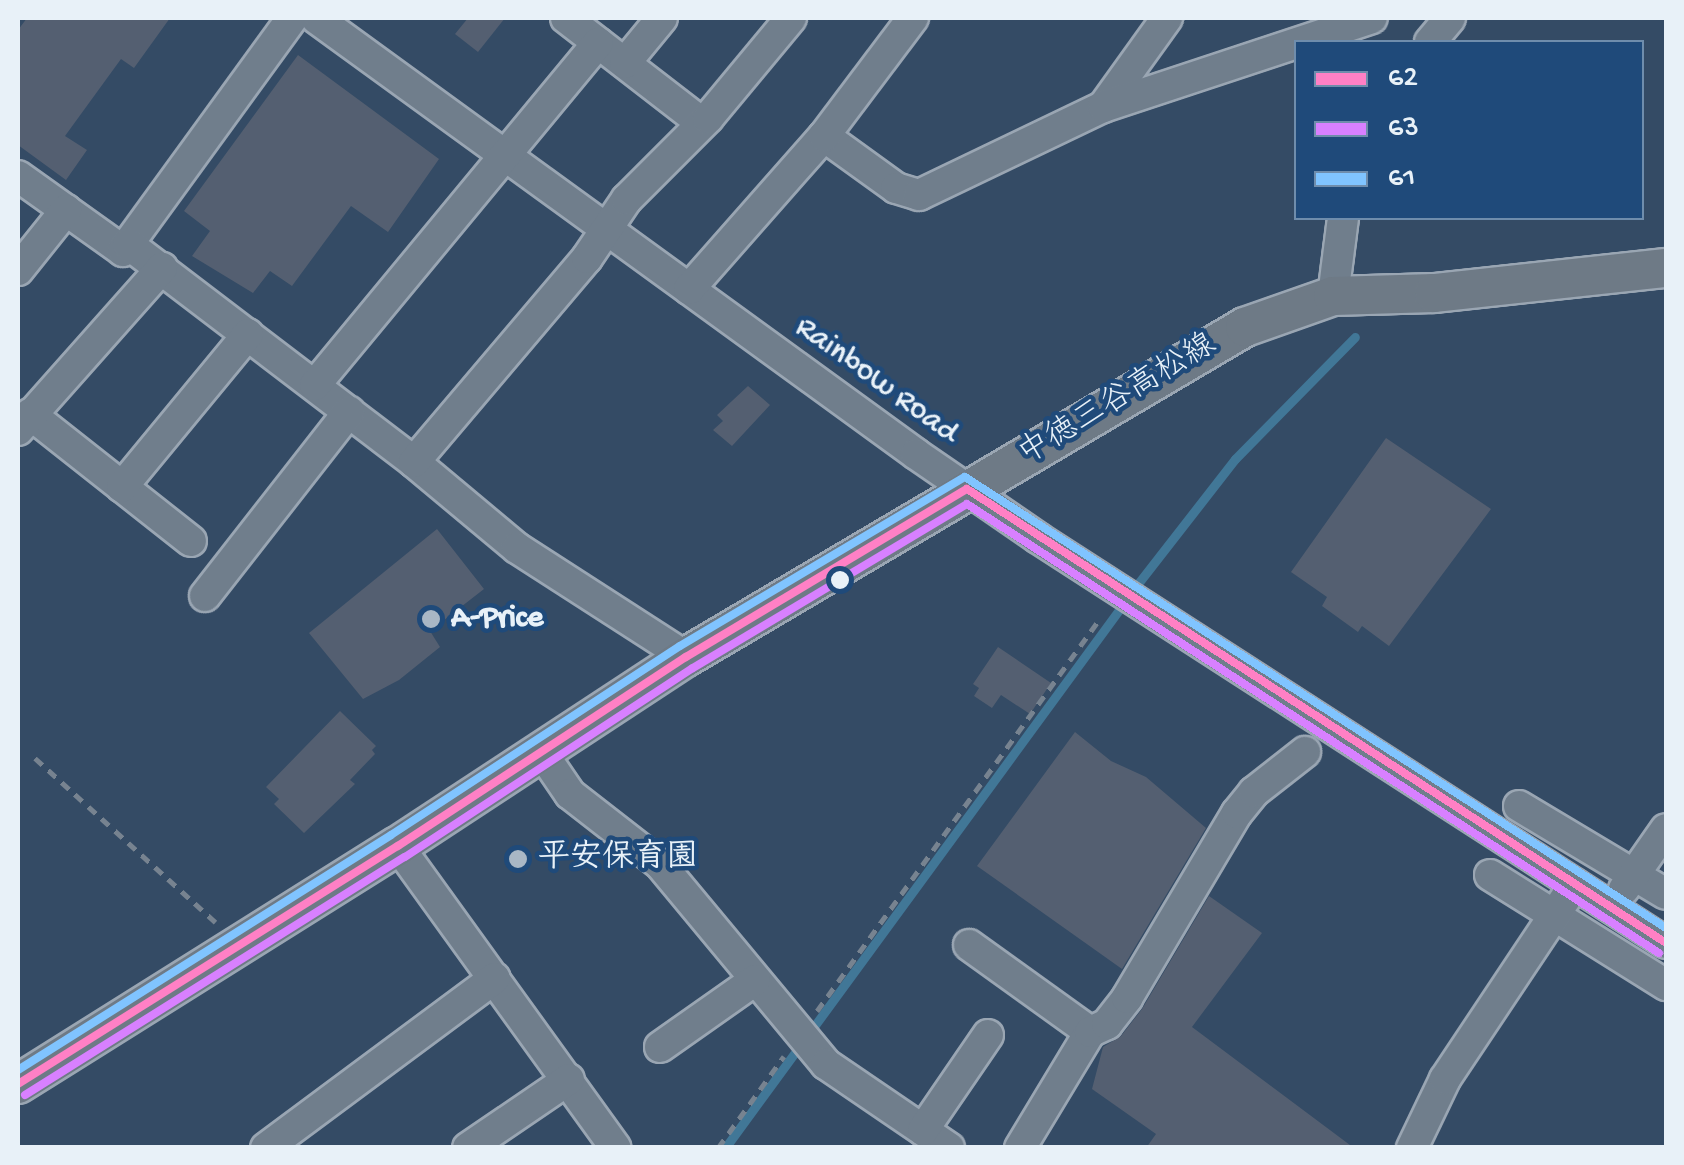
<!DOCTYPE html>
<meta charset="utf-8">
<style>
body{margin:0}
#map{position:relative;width:1684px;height:1165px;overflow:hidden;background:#344b65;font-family:"Gochi Hand","Klee One",sans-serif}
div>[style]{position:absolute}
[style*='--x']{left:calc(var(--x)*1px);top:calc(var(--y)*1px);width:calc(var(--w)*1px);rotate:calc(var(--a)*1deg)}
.stream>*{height:9px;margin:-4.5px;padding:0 4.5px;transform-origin:4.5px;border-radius:4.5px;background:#417797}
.building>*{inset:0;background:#545f71}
.path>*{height:5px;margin-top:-2.5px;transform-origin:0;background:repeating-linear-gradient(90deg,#778390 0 10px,transparent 0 18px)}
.roads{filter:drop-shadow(2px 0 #9aa6b3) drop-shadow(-2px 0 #9aa6b3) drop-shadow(0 2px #9aa6b3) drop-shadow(0 -2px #9aa6b3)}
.minor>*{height:30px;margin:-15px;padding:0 15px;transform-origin:15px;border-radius:15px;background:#707e8c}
.major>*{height:38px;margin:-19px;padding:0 19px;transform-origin:19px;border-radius:19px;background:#6e7a86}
.bus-1>*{height:8px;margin:-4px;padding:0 4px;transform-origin:4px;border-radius:4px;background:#ff80c5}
.bus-2>*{height:8px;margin:-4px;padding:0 4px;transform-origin:4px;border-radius:4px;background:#d880ff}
.bus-3>*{height:8px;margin:-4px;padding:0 4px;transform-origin:4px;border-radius:4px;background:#80c4ff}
.dots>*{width:28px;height:28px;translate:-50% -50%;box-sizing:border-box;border:5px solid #1f4a7a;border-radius:50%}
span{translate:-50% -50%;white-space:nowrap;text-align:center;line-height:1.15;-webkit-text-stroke:9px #1f4a7a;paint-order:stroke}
.street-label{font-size:32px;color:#e8f1f8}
.poi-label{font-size:32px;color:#e8f1f8;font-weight:700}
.left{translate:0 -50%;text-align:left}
.frame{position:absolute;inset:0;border:20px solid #e8f1f8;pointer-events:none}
.legend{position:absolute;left:1294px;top:40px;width:350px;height:180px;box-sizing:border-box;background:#1f4a7a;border:2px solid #6f8dac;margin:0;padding:12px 18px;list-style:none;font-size:30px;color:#e8f1f8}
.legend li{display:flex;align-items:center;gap:20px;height:50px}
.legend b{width:50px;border:2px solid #6f8dac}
</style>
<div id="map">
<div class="stream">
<i style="--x:1133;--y:590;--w:166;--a:-52.1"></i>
<i style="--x:1235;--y:459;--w:171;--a:-45.5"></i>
<i style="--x:725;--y:1148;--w:675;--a:-53.79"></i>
</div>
<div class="building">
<i style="clip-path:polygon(27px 18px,170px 18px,134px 68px,121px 59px,65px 136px,87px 150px,66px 180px,18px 145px,18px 30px)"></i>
<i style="clip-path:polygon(468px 18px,505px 18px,478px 52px,455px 34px)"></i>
<i style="clip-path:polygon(298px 55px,439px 159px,388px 232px,351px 206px,292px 286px,270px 271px,253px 293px,192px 256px,210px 231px,184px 211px)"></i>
<i style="clip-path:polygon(748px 386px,770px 405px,732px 446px,713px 430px,723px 421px,717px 415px)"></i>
<i style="clip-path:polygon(1386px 438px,1491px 509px,1389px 646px,1362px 626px,1358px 632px,1322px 606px,1327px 597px,1291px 572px)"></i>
<i style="clip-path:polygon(437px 529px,484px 589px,430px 631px,440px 647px,399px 680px,363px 699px,309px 633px)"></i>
<i style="clip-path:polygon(998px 647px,1051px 683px,1030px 714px,1001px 695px,992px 708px,974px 696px,979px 688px,973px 684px)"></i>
<i style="clip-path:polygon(340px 711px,376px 746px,372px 750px,375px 754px,350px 780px,355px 784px,304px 833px,274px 804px,279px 799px,266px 787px)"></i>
<i style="clip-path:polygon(1075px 732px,1111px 761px,1146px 777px,1206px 828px,1122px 969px,977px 866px)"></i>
<i style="clip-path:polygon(1209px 896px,1262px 933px,1192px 1027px,1354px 1148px,1146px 1148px,1156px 1134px,1092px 1089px,1103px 1047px,1121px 1036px,1142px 1009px)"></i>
</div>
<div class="path">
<i style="--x:35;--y:758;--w:244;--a:42.3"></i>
<i style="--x:817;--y:1011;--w:482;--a:-54.2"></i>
<i style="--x:718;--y:1148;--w:113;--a:-54.3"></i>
</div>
<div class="roads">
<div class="minor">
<i style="--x:316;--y:18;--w:742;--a:36"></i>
<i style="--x:916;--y:454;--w:148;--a:34.5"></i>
<i style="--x:1038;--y:538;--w:747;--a:32.82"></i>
<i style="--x:566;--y:18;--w:172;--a:37.7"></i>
<i style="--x:1430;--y:42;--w:31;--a:-50"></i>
<i style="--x:625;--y:63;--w:58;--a:-50.6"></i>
<i style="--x:1103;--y:107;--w:110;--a:-54.3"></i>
<i style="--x:824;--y:136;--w:89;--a:35.8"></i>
<i style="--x:896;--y:188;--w:24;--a:17"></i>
<i style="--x:919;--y:195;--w:204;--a:-25.6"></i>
<i style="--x:1103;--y:107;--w:283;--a:-18.3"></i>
<i style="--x:18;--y:176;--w:129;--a:35.5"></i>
<i style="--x:123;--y:251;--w:288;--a:-54"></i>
<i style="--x:128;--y:244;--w:360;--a:37.3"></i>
<i style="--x:414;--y:462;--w:134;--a:39.9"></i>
<i style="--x:517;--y:548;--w:201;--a:32.8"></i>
<i style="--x:18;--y:270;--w:77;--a:-51.3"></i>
<i style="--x:689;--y:289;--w:204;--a:-48.6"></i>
<i style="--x:824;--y:136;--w:148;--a:-53"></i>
<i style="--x:1333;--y:296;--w:79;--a:-82.7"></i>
<i style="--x:315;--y:385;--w:444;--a:-50.4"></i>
<i style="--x:30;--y:414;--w:205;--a:38.3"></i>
<i style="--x:18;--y:430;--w:217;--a:-48.4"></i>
<i style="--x:414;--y:462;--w:267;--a:-49.7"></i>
<i style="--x:587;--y:258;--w:71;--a:-55.9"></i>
<i style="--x:627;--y:199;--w:115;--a:-45"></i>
<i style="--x:708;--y:118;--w:130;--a:-50.3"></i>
<i style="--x:122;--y:487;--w:198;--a:-50.5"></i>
<i style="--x:205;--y:596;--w:234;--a:-52"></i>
<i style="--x:540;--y:750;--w:53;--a:55.7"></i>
<i style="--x:570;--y:794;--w:114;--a:37.9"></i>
<i style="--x:660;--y:864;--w:260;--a:50.3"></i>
<i style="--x:826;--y:1064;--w:149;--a:34.3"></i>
<i style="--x:1519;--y:806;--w:171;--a:30.9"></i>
<i style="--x:398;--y:846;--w:372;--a:54.2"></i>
<i style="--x:1490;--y:875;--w:208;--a:32"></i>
<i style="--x:1624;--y:889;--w:73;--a:-55"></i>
<i style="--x:969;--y:945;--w:149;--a:35.7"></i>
<i style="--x:660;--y:1047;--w:116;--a:-35.2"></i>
<i style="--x:923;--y:1130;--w:115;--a:-55.6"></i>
<i style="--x:266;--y:1148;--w:285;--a:-36.6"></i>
<i style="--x:468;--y:1148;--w:122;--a:-34.3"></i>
<i style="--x:1020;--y:1148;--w:135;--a:-58.9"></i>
<i style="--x:1090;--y:1032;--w:19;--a:-25"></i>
<i style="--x:1107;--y:1024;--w:33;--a:-52"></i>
<i style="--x:1127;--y:998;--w:215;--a:-59.3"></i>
<i style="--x:1237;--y:813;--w:27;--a:-51"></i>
<i style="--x:1254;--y:792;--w:65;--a:-38.1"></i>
<i style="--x:1412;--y:1148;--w:76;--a:-64.4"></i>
<i style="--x:1445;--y:1079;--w:234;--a:-56.3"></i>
</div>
<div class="major">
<i style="--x:18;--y:1084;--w:448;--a:-32.1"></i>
<i style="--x:398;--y:846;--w:344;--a:-33.3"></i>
<i style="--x:686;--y:657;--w:649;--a:-30.56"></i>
<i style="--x:1245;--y:327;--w:93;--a:-19.4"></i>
<i style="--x:1333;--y:296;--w:101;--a:-1.7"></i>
<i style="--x:1434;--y:293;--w:233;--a:-6.2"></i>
</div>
</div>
<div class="bus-1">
<i style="--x:967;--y:489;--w:833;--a:33"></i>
<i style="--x:18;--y:1084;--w:448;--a:-32.1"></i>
<i style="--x:398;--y:846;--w:344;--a:-33.3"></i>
<i style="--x:686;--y:657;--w:327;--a:-30.9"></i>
</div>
<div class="bus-2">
<i style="--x:25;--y:1095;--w:448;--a:-32.1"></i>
<i style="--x:405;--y:857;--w:344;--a:-33.3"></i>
<i style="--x:693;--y:668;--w:319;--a:-30.9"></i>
<i style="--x:967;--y:504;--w:825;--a:32.98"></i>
</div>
<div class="bus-3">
<i style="--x:18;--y:1070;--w:441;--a:-32.2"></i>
<i style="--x:391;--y:835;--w:345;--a:-33.2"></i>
<i style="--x:680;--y:646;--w:331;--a:-30.7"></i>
<i style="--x:965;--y:477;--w:834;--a:32.76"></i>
</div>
<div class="dots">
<i style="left:840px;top:580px;background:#e8f1f8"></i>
<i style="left:431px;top:619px;background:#a9b7c5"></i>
<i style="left:518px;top:859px;background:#a9b7c5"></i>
</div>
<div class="street-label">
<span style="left:876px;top:381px;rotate:36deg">Rainbow Road</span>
<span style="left:1118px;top:401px;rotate:-31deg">中徳三谷高松線</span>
</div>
<div class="poi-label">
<span class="left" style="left:451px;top:619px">A-Price</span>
<span class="left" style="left:538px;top:859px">平安保育園</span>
</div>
<div class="frame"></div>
<ul class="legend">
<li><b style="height:12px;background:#ff80c5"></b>62</li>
<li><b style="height:12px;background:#d880ff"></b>63</li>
<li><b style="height:12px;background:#80c4ff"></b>61</li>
</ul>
</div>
